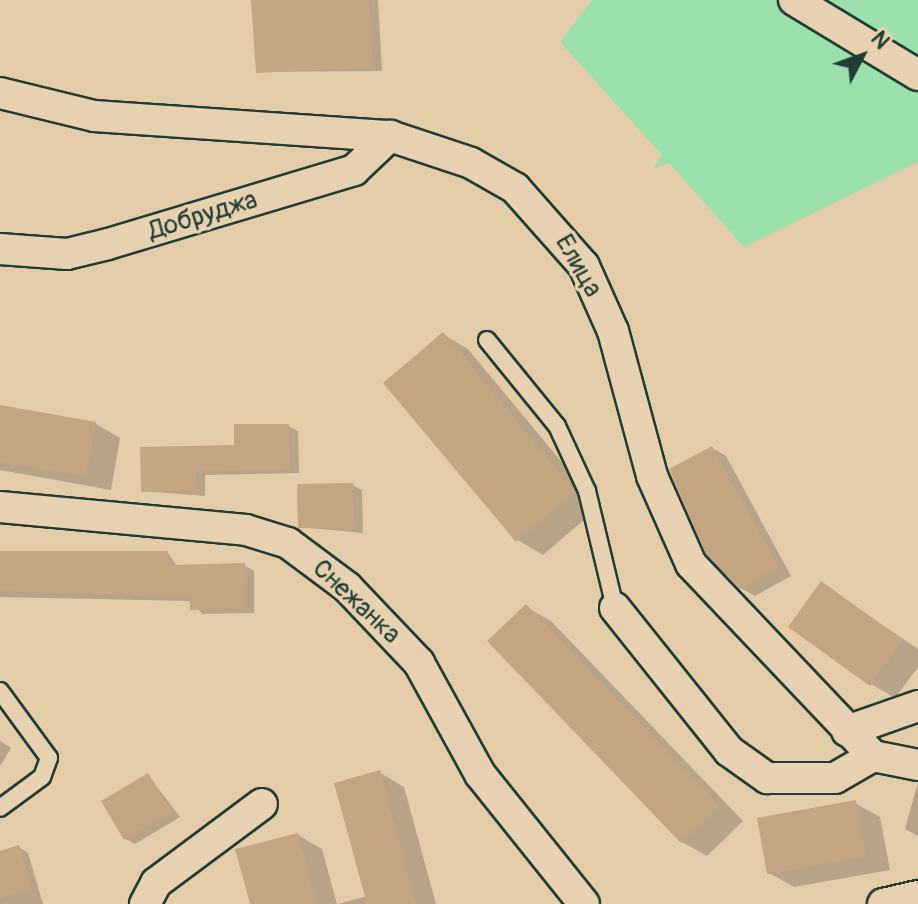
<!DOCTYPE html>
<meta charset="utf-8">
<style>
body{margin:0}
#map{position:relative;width:918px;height:904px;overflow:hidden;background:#e5cca9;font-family:Pangolin,sans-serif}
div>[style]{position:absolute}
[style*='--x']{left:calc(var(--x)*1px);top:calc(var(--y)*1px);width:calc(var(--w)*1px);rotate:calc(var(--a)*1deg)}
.green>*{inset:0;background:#9ce0ac}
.shadow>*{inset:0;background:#0003}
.building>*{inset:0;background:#c3a581}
.roads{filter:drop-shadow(2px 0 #1f3d34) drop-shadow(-2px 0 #1f3d34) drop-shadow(0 2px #1f3d34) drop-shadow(0 -2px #1f3d34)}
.lane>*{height:16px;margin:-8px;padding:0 8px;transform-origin:8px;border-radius:8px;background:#e7d1b0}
.street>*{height:30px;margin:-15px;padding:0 15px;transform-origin:15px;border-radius:15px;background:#e7d1b0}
span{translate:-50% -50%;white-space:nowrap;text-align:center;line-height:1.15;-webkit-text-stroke:7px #e7d1b0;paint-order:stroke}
.street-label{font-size:26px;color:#1f3d34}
.north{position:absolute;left:822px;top:16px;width:80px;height:80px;-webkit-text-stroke:6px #e7d1b0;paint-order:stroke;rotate:49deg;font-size:22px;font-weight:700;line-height:32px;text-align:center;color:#1f3d34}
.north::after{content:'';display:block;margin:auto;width:28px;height:36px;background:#1f3d34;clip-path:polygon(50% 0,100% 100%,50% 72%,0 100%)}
</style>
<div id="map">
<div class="green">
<i style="clip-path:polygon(592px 0,918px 0,918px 162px,744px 247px,669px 163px,654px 168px,662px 155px,560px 42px)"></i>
</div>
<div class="shadow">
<i style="clip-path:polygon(276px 0,378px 0,382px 71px,257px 72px)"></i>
<i style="clip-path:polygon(444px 335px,468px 349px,599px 507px,543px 555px,518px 540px)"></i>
<i style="clip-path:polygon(0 407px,96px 424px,120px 438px,111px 490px,0 470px)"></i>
<i style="clip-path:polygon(288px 426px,298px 431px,299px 473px,205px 475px,205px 496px,143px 491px)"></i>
<i style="clip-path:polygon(712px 448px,726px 456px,791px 576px,755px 596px,741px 588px)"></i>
<i style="clip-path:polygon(352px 485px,362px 490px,363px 533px,300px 527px)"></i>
<i style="clip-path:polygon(0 552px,168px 553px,177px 566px,244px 565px,254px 571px,254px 613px,202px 614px,192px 601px,0 597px)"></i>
<i style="clip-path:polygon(822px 584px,918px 649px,918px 667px,895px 698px,871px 684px)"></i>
<i style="clip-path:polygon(526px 607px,551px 621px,743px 821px,707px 856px,682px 842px,490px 641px)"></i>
<i style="clip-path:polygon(0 741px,11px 748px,0 766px)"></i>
<i style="clip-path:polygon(379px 772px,404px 787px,436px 904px,252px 904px,298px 835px,322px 849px,337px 904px,367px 896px)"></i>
<i style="clip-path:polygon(148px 775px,180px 817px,135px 844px,126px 839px)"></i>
<i style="clip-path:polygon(918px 782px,918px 836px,905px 829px)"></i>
<i style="clip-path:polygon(855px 803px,880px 817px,890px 870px,794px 887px,769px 873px)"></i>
<i style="clip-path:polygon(19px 847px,28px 853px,43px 904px,0 904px,0 853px)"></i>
</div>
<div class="building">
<i style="clip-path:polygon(251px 0,369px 0,373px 67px,256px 73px)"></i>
<i style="clip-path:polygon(443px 332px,576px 492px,516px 542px,383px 383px)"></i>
<i style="clip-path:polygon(0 405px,96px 422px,86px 477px,0 462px)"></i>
<i style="clip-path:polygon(234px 424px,289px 424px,290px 469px,196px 471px,197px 491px,141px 492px,140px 447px,234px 445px)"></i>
<i style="clip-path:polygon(712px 446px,779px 568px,740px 589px,706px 554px,669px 469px)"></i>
<i style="clip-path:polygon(353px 483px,354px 529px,298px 528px,297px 484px)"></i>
<i style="clip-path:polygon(0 551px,168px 551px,168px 565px,245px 563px,246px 609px,190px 610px,190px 597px,0 591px)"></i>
<i style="clip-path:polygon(821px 581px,903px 640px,870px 686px,788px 627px)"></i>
<i style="clip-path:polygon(526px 604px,720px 806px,681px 843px,487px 641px)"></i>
<i style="clip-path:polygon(380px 770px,416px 904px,367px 904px,334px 783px)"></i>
<i style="clip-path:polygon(148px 773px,172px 812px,124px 840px,101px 801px)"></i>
<i style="clip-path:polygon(856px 800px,866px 857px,767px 874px,757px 818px)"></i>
<i style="clip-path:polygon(298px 833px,317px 904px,250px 904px,235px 849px)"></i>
<i style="clip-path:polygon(19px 845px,32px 889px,0 898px,0 851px)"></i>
</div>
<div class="roads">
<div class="lane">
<i style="--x:487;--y:340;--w:111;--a:50.9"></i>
<i style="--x:557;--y:426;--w:72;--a:65.2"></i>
<i style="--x:587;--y:491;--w:120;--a:76.5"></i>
<i style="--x:0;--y:691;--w:83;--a:53.8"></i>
<i style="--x:49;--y:758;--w:20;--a:110"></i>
<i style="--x:42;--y:777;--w:52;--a:143.6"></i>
</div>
<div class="street">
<i style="--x:794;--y:0;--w:145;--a:31.2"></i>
<i style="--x:0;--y:93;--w:97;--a:13.7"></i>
<i style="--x:94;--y:116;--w:297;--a:3.9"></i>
<i style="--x:390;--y:136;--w:85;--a:18.4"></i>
<i style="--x:471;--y:163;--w:51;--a:29.6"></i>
<i style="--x:515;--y:188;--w:104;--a:48.5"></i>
<i style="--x:584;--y:266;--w:71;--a:66"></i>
<i style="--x:613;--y:331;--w:150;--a:74.9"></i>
<i style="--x:652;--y:476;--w:96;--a:66.1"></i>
<i style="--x:691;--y:564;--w:265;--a:46.5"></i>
<i style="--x:873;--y:756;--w:46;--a:11.3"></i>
<i style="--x:0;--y:249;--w:67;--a:4.3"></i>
<i style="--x:67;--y:254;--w:42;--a:-13.7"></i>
<i style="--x:108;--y:244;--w:257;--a:-16.7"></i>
<i style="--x:354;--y:170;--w:50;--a:-43.4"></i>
<i style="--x:0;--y:507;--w:247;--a:5.3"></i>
<i style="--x:246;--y:530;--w:44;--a:17.2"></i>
<i style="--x:288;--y:543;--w:74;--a:36.7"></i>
<i style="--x:347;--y:587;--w:105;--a:46.5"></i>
<i style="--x:419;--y:663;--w:127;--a:61.2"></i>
<i style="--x:480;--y:774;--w:166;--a:51.3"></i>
<i style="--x:615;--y:608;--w:183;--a:51.4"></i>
<i style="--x:729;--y:751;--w:47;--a:35.4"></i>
<i style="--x:767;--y:778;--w:68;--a:0"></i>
<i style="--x:835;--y:778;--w:44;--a:-30.1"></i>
<i style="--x:847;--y:731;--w:75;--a:-19.4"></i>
<i style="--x:145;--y:904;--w:24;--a:-62"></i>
<i style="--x:156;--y:883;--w:132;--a:-36.7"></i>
<i style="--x:883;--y:904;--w:36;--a:-13"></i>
</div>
</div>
<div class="street-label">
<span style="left:203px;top:216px;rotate:-17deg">Добруджа</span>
<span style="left:578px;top:266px;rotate:60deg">Елица</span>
<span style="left:356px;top:602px;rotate:43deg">Снежанка</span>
</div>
<div class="north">N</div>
</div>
